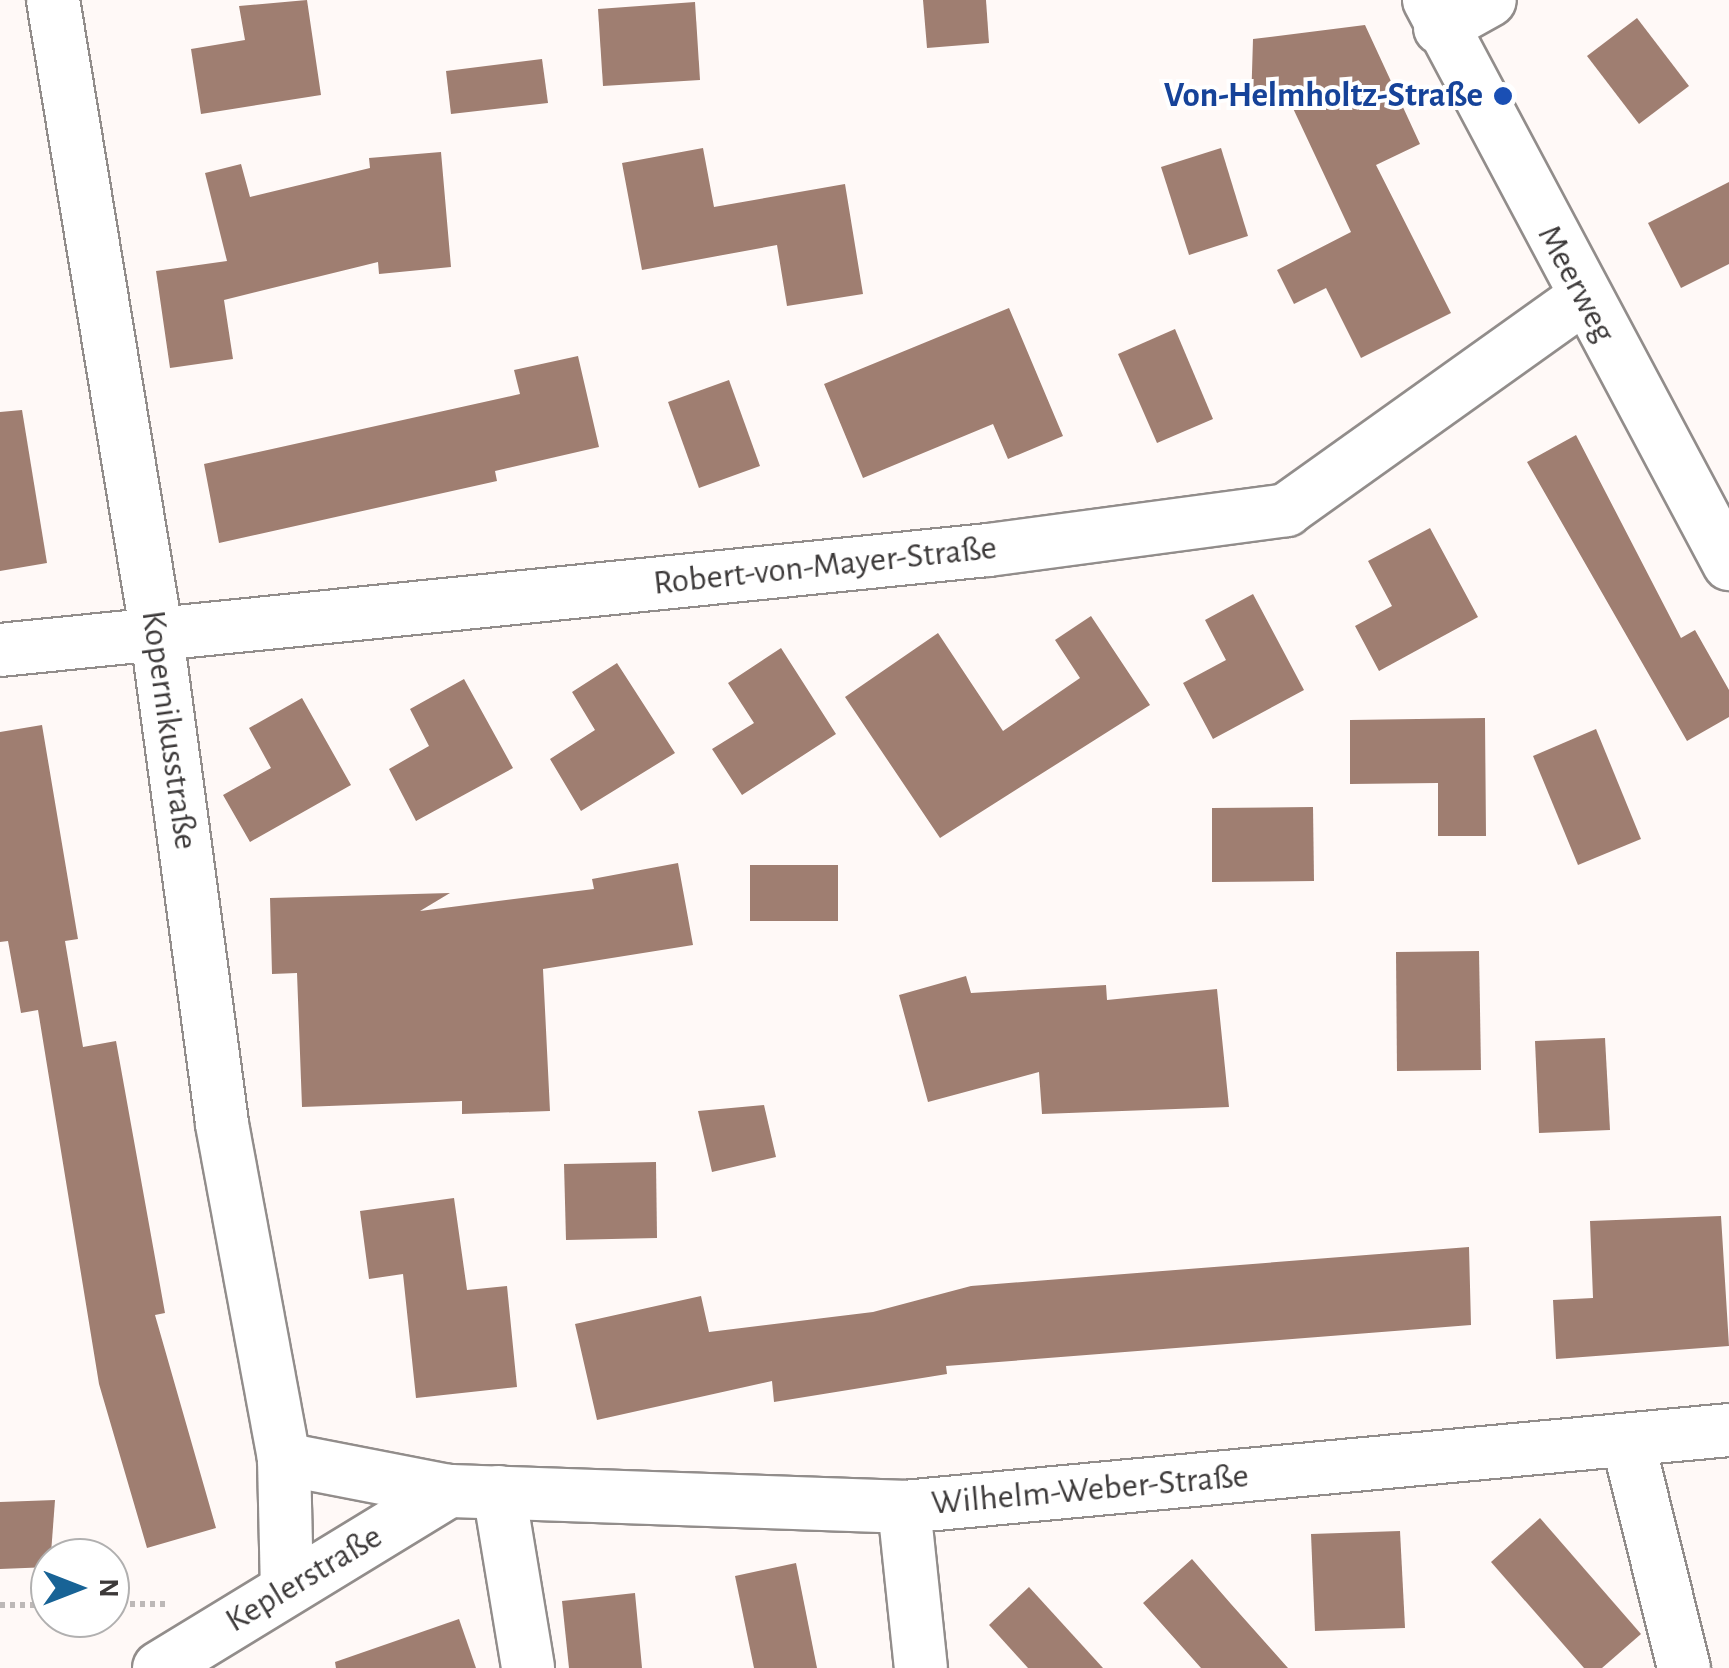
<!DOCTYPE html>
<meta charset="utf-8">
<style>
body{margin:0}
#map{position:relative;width:1729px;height:1668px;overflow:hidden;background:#fff9f7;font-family:"Alegreya Sans",sans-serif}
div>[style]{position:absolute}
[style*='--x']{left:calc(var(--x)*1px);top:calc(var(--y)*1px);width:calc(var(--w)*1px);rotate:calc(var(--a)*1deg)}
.building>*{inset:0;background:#9f7e71}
.path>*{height:6px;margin-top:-3px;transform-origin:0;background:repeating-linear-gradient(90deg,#bdb8b7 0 5px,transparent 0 10px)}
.roads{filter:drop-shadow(2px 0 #928d8b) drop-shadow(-2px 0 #928d8b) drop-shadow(0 2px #928d8b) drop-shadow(0 -2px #928d8b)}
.minor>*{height:52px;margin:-26px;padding:0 26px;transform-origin:26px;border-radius:26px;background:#fff}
.dots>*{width:28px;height:28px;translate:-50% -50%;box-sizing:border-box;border:5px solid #fff;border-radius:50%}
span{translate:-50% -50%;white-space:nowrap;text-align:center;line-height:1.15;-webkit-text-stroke:8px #fff;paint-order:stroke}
.transit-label{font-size:35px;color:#164399;font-weight:700}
.right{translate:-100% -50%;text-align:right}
.street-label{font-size:35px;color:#3d3a3a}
.north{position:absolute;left:30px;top:1538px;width:100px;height:100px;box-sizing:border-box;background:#fff;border:2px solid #b1b0b0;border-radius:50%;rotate:90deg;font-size:28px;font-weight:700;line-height:40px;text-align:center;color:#3d3a3a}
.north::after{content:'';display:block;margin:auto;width:35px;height:45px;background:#186396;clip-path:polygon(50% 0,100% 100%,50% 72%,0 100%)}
</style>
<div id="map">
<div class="building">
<i style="clip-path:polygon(307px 0,321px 95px,201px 114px,191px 49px,245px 40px,239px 6px)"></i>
<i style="clip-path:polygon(923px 0,986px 0,989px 43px,927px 48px)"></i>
<i style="clip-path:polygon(695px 2px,700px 80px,603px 86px,598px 9px)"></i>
<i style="clip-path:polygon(1637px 18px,1689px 86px,1639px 124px,1587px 56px)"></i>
<i style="clip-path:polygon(1365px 25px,1420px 144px,1376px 165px,1451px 313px,1361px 358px,1326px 288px,1294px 304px,1277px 270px,1351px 232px,1291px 104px,1251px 105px,1253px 39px)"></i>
<i style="clip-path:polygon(542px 59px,548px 103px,451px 114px,446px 71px)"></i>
<i style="clip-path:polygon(703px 148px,714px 207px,845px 184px,863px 294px,787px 306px,777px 245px,642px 270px,622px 163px)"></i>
<i style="clip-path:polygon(1221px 148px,1248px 236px,1189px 255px,1161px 167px)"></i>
<i style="clip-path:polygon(441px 152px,451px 267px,379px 274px,378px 262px,224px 300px,233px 359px,170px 368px,156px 271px,227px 261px,205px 173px,241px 164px,250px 197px,370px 168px,369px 158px)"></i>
<i style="clip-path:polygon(1729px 182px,1729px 264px,1681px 288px,1648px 223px)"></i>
<i style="clip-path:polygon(1009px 308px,1063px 436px,1008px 459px,993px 424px,863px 478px,824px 384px)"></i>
<i style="clip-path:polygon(1175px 329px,1213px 419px,1157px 443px,1118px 354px)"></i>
<i style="clip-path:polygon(578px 356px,599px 447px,495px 471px,497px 481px,219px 543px,204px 464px,520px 394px,514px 370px)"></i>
<i style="clip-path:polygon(729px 380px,760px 466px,699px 488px,668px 402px)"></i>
<i style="clip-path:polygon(22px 410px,47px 563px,0 571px,0 412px)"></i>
<i style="clip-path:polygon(1576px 435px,1681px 638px,1695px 630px,1729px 690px,1729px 717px,1687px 741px,1527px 462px)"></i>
<i style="clip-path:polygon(1430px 528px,1478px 617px,1379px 671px,1355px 626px,1392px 606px,1368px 561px)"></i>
<i style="clip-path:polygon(1253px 594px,1304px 690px,1213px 739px,1183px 683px,1226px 660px,1205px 620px)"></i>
<i style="clip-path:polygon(1091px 616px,1150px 705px,940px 838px,845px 697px,938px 633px,1003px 731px,1080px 678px,1055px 640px)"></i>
<i style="clip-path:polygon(781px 648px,836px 734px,742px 795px,712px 749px,754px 723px,728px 683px)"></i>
<i style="clip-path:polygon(617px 663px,675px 753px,581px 811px,550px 759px,595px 730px,572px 692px)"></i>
<i style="clip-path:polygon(464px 679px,513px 768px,416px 821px,389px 769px,429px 746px,410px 709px)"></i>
<i style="clip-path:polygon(302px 698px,351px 785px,250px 842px,223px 795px,271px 768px,249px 728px)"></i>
<i style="clip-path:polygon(1485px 718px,1486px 836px,1438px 836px,1438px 783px,1350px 784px,1350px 720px)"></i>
<i style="clip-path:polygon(42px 725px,78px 939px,65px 941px,83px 1047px,116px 1041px,165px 1313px,155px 1315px,216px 1528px,147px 1548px,99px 1384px,38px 1010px,21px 1013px,8px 941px,0 942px,0 732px)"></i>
<i style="clip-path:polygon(1596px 729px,1641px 839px,1578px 865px,1533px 756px)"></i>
<i style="clip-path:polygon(1313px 807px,1314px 881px,1212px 882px,1212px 808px)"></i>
<i style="clip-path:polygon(678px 863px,693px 945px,543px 969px,550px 1111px,462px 1114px,462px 1101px,302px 1107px,297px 973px,272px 974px,270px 898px,450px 893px,420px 911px,594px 889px,592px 879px)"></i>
<i style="clip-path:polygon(750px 865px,838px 865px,838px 921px,750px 921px)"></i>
<i style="clip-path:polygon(1479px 951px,1481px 1070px,1397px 1071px,1396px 952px)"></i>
<i style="clip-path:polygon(966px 976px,971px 993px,1106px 985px,1107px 1000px,1217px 989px,1229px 1107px,1042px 1114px,1039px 1072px,928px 1102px,899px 995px)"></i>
<i style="clip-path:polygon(1605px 1038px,1610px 1130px,1539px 1133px,1535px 1041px)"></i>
<i style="clip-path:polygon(764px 1105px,776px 1157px,712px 1172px,698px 1111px)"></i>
<i style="clip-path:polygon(656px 1162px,657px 1238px,566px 1240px,564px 1164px)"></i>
<i style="clip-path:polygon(454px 1198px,467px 1290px,507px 1286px,517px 1387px,416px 1398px,403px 1274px,369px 1279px,360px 1211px)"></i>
<i style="clip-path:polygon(1721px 1216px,1729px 1346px,1556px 1359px,1553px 1300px,1593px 1298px,1590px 1221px)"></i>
<i style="clip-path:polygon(1469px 1247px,1471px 1325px,946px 1366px,947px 1374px,774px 1402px,772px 1381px,597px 1420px,575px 1324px,701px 1296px,709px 1332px,873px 1312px,971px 1286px)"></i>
<i style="clip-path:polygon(55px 1500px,50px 1567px,0 1569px,0 1502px)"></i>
<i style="clip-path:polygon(1540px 1518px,1641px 1634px,1602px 1668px,1584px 1668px,1491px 1562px)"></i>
<i style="clip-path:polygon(1400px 1531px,1405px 1628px,1315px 1631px,1311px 1534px)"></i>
<i style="clip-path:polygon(1192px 1559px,1231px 1604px,1288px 1668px,1201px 1668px,1143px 1603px)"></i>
<i style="clip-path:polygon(796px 1563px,817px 1668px,754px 1668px,735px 1576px)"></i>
<i style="clip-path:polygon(1029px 1587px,1103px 1668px,1028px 1668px,989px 1625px)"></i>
<i style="clip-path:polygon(635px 1593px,642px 1668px,569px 1668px,562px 1601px)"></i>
<i style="clip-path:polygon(459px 1619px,476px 1668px,336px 1668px,335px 1662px)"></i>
</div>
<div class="path">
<i style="--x:110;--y:1604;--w:55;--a:0"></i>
<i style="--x:0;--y:1605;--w:50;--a:0"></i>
</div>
<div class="roads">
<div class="minor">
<i style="--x:53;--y:0;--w:644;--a:80.71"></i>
<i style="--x:157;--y:636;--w:492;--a:82.4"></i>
<i style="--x:222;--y:1124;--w:341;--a:79.5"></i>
<i style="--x:284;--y:1459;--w:168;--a:11"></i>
<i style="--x:449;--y:1491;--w:455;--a:2"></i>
<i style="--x:904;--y:1507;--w:829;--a:-5.33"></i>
<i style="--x:1429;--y:0;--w:639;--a:61.99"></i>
<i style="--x:1440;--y:28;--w:57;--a:-29.2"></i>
<i style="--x:0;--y:650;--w:993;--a:-5.78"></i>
<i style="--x:988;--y:550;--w:301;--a:-7.6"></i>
<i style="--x:1286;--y:510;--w:365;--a:-35.5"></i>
<i style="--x:1628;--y:1442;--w:233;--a:76.1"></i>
<i style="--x:284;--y:1459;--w:129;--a:88.7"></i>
<i style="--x:499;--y:1492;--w:178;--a:80.6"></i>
<i style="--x:904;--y:1507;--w:162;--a:84"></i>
<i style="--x:159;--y:1668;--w:340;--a:-31.4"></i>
</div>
</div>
<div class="dots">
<i style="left:1503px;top:96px;background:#1a4fb4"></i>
</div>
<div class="transit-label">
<span class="right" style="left:1483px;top:96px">Von-Helmholtz-Straße</span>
</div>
<div class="street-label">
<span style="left:1576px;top:284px;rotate:62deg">Meerweg</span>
<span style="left:825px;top:566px;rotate:-6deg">Robert-von-Mayer-Straße</span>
<span style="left:169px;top:730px;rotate:82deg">Kopernikusstraße</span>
<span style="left:1090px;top:1490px;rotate:-5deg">Wilhelm-Weber-Straße</span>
<span style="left:304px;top:1579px;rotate:-31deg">Keplerstraße</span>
</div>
<div class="north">N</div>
</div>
